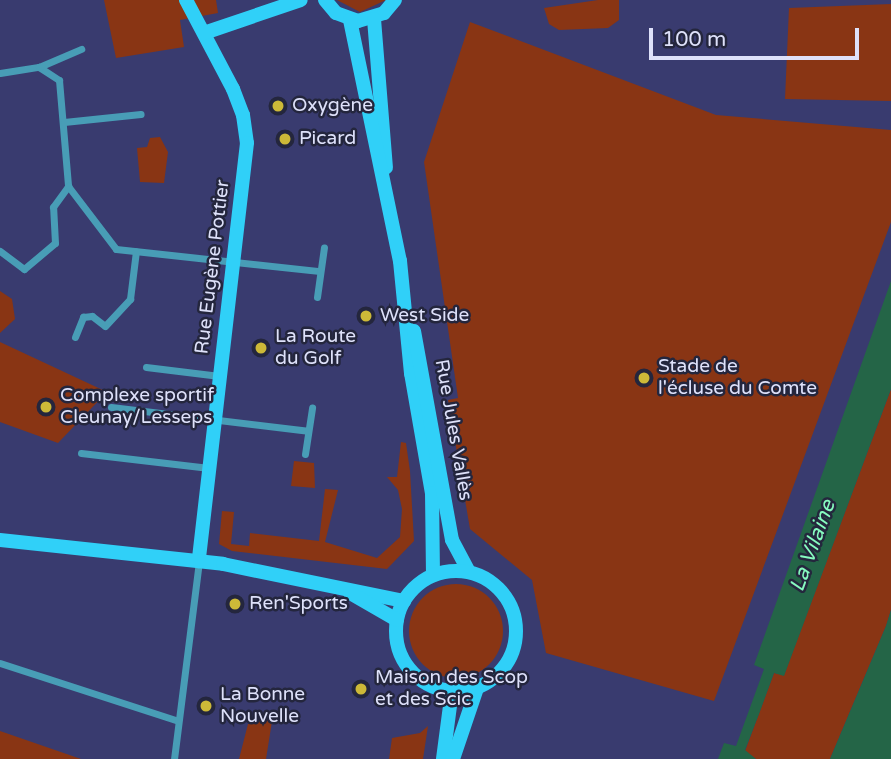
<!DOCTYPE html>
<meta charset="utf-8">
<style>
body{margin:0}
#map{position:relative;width:891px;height:759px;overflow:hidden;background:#393b6f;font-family:"Varela Round",sans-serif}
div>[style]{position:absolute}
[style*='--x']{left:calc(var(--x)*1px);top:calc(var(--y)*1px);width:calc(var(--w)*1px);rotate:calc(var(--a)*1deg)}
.green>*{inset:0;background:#893514}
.round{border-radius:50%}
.water>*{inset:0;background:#246547}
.street>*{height:7px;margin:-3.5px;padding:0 3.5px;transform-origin:3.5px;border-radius:3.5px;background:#489db6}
.secondary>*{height:14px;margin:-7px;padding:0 7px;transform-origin:7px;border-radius:7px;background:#30d0f8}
.secondary>.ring{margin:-7px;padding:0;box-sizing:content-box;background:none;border:14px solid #30d0f8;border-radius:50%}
.dots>*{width:19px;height:19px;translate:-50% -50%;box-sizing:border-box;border:4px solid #24263d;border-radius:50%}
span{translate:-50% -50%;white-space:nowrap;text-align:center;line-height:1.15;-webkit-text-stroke:5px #24263d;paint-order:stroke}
.poi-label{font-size:19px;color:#dee1fa}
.left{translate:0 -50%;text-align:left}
.street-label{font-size:19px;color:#dee1fa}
.water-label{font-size:21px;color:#87fbc0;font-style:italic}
.scale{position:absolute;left:649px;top:28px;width:210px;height:32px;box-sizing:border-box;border:4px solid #dee1fa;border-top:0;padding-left:9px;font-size:21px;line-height:24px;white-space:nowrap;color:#dee1fa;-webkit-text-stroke:5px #24263d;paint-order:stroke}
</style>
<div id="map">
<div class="green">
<i style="clip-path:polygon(104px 0,216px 0,218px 13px,180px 20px,184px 47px,116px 58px)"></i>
<i style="clip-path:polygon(337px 0,386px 0,360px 12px)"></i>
<i style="clip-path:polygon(598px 0,619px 0,619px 20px,608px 28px,559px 30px,549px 24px,544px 8px)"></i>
<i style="clip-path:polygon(891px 4px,891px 101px,785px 99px,789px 8px)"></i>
<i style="clip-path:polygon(470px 22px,716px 115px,891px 130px,891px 222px,714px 701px,546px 653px,532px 580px,470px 529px,448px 400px,458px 398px,424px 162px)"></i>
<i style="clip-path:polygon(160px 137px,168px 152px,164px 183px,140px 182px,137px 148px,147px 147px,150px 138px)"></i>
<i style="clip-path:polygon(0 291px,12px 299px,15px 319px,0 333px)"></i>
<i style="clip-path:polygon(0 342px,107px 392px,58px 443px,0 422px)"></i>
<i style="clip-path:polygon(891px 389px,891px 610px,886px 626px,830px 759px,756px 759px,745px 751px,774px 673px,784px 675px)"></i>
<i style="clip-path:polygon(401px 442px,406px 443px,410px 471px,414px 541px,387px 569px,232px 551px,219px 544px,222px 511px,234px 512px,231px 544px,249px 546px,250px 533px,319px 541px,325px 489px,338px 490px,325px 542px,377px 558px,400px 537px,402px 509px,398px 490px,387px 477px,397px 477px)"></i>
<i style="clip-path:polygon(294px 461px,314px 463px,315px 488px,291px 486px)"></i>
<i class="round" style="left:409px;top:584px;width:94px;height:94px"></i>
<i style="clip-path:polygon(260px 714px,273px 715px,266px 759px,239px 759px,248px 724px,256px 723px)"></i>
<i style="clip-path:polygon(428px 726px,423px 759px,389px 759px,392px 738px,420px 733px)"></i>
<i style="clip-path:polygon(0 731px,81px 759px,0 759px)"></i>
</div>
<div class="water">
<i style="clip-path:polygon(891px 281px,891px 389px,784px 676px,774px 673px,759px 714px,745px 750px,756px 759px,718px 759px,724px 743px,736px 746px,764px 669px,754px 665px)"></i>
<i style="clip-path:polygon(891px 610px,891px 759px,830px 759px,886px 626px)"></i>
</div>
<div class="street">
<i style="--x:39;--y:67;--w:24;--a:33"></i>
<i style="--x:59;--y:80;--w:106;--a:85.1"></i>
<i style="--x:68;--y:186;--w:79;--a:52.7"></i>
<i style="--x:116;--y:249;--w:205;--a:6.2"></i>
<i style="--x:0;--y:73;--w:39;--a:-9"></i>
<i style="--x:39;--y:67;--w:46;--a:-23.2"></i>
<i style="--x:64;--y:122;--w:77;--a:-5.9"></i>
<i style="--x:0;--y:251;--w:30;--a:37"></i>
<i style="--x:24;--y:269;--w:40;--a:-40"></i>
<i style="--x:55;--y:243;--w:36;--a:-93"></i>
<i style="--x:53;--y:207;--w:26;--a:-54"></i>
<i style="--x:317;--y:297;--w:50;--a:-82"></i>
<i style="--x:75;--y:337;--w:22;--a:-68"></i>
<i style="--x:83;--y:317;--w:9;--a:-6"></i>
<i style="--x:92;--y:316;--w:16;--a:38"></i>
<i style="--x:105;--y:326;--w:37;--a:-47"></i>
<i style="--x:130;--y:299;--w:48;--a:-82.9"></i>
<i style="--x:146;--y:367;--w:74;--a:7"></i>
<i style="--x:111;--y:407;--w:198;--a:6.9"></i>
<i style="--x:81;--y:453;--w:129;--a:6.7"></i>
<i style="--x:305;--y:454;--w:47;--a:-81.3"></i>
<i style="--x:0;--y:663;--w:187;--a:18"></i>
<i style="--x:174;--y:759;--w:199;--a:-82.8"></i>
</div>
<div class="secondary">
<i style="--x:186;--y:0;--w:101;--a:62.2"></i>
<i style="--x:233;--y:89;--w:28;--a:69"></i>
<i style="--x:243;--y:115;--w:28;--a:82"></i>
<i style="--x:247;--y:143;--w:421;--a:96.6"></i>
<i style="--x:325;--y:0;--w:17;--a:50"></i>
<i style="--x:336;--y:13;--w:23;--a:20"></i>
<i style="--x:358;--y:21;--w:27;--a:-17"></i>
<i style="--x:384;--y:13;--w:17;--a:-50"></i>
<i style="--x:374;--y:19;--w:149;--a:85.4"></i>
<i style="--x:350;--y:20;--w:246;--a:78.3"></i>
<i style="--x:400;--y:261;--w:113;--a:84.4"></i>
<i style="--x:411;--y:373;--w:122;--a:80.1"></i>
<i style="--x:432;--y:493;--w:82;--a:89.3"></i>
<i style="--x:204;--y:33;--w:102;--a:-18.8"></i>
<i style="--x:414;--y:331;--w:212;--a:79.7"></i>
<i style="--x:452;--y:540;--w:36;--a:62"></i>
<i style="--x:0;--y:540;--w:224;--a:6.1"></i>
<i style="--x:223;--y:564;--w:185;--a:11.6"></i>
<i class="ring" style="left:396px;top:571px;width:106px;height:106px"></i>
<i style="--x:350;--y:593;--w:54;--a:29.9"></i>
<i style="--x:443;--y:759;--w:69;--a:-82.5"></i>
<i style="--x:453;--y:759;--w:75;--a:-71.3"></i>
</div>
<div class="dots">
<i style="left:278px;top:106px;background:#cdb938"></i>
<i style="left:285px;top:139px;background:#cdb938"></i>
<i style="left:366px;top:316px;background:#cdb938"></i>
<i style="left:261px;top:348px;background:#cdb938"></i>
<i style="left:644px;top:378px;background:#cdb938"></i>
<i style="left:46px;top:407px;background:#cdb938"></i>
<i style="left:235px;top:604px;background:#cdb938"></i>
<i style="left:361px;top:689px;background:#cdb938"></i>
<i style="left:206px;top:706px;background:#cdb938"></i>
</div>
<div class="poi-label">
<span class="left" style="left:292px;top:106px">Oxygène</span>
<span class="left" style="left:299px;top:139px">Picard</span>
<span class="left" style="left:380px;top:316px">West Side</span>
<span class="left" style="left:275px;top:348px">La Route<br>du Golf</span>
<span class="left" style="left:658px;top:378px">Stade de<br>l'écluse du Comte</span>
<span class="left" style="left:60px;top:407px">Complexe sportif<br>Cleunay/Lesseps</span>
<span class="left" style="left:249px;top:604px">Ren'Sports</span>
<span class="left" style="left:375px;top:689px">Maison des Scop<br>et des Scic</span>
<span class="left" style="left:220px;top:706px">La Bonne<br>Nouvelle</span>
</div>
<div class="street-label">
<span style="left:213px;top:267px;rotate:-83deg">Rue Eugène Pottier</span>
<span style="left:453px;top:430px;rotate:80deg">Rue Jules Vallès</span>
</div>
<div class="water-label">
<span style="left:813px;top:546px;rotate:-70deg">La Vilaine</span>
</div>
<div class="scale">100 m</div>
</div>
